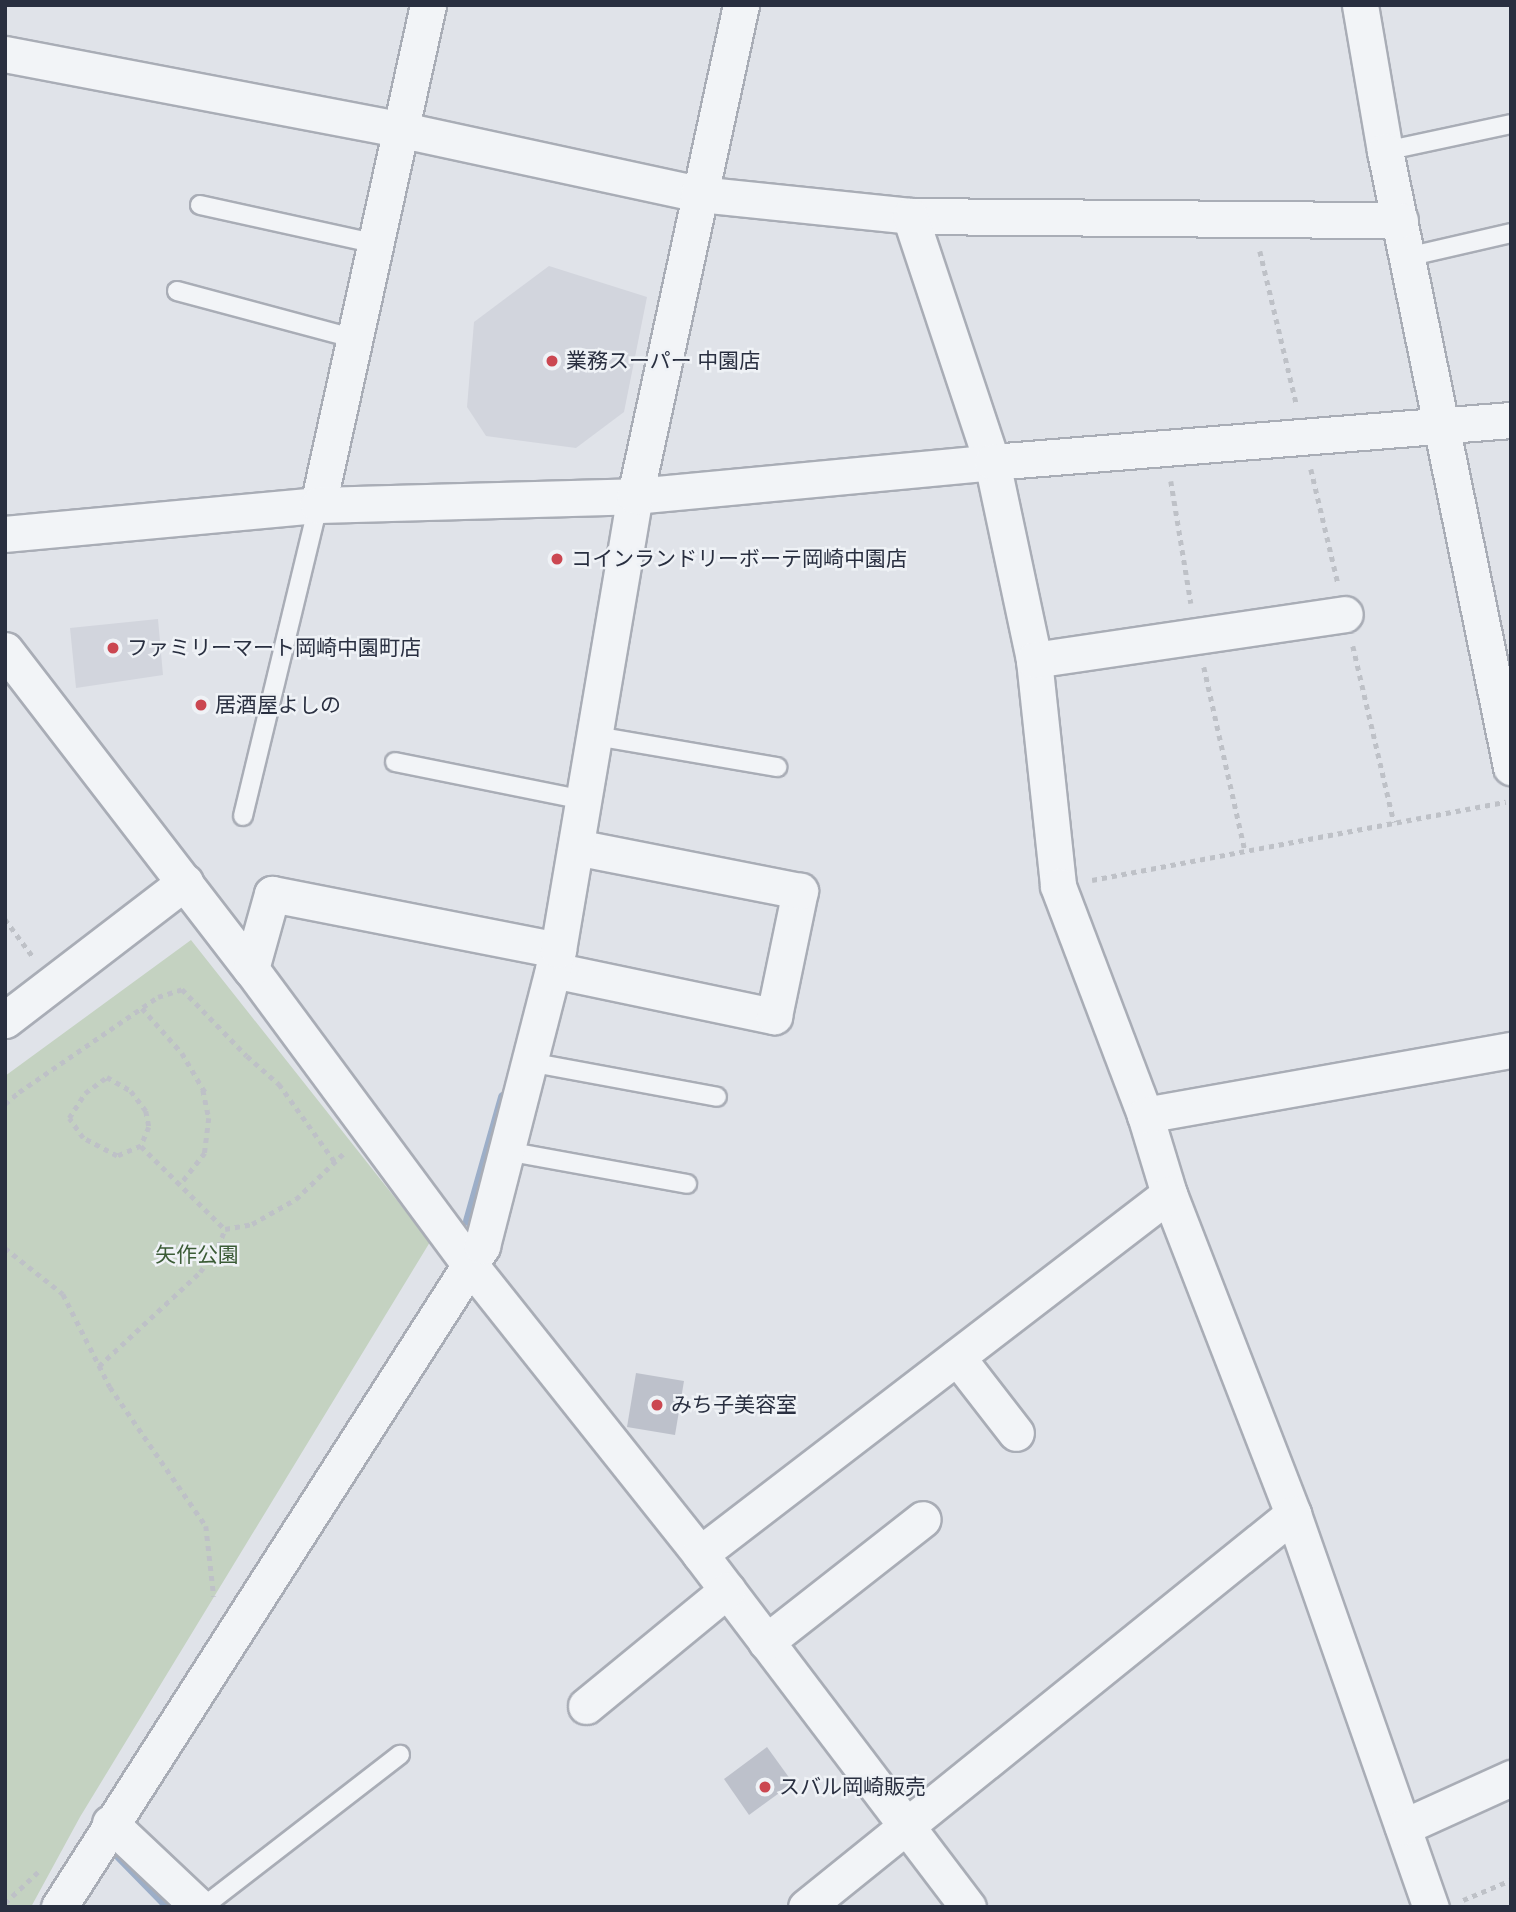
<!DOCTYPE html>
<meta charset="utf-8">
<style>
body{margin:0}
#map{position:relative;width:1516px;height:1912px;overflow:hidden;background:#e0e3e9;font-family:"Fira Sans","Noto Sans JP",sans-serif}
div>[style]{position:absolute}
[style*='--x']{left:calc(var(--x)*1px);top:calc(var(--y)*1px);width:calc(var(--w)*1px);rotate:calc(var(--a)*1deg)}
.built>*{inset:0;background:#d2d5dd}
.green>*{inset:0;background:#c4d2c1}
.stream>*{height:10px;margin:-5px;padding:0 5px;transform-origin:5px;border-radius:5px;background:#9caec8}
.building>*{inset:0;background:#bdc1cb}
.path>*{height:4.5px;margin-top:-2.25px;transform-origin:0;background:repeating-linear-gradient(90deg,#bec1c7 0 5px,transparent 0 10px)}
.roads{filter:drop-shadow(2px 0 #a9adb6) drop-shadow(-2px 0 #a9adb6) drop-shadow(0 2px #a9adb6) drop-shadow(0 -2px #a9adb6)}
.lane>*{height:18px;margin:-9px;padding:0 9px;transform-origin:9px;border-radius:9px;background:#f2f4f7}
.street>*{height:35px;margin:-17.5px;padding:0 17.5px;transform-origin:17.5px;border-radius:17.5px;background:#f2f4f7}
.dots>*{width:19px;height:19px;translate:-50% -50%;box-sizing:border-box;border:4px solid #eff2f6;border-radius:50%}
span{translate:-50% -50%;white-space:nowrap;text-align:center;line-height:1.15;-webkit-text-stroke:5px #eff2f6;paint-order:stroke}
.poi-label{font-size:21px;color:#292f40}
.left{translate:0 -50%;text-align:left}
.park-label{font-size:21px;color:#3b5b36}
.frame{position:absolute;inset:0;border:7px solid #292f40;pointer-events:none}
</style>
<div id="map">
<div class="built">
<i style="clip-path:polygon(549px 266px,647px 297px,624px 412px,576px 448px,486px 436px,467px 407px,474px 322px)"></i>
<i style="clip-path:polygon(158px 619px,163px 675px,76px 688px,70px 628px)"></i>
</div>
<div class="green">
<i style="clip-path:polygon(191px 940px,430px 1242px,80px 1817px,31px 1907px,5px 1907px,5px 1076px)"></i>
</div>
<div class="stream">
<i style="--x:468;--y:1221;--w:129;--a:-74.2"></i>
<i style="--x:119;--y:1856;--w:71;--a:45.6"></i>
</div>
<div class="building">
<i style="clip-path:polygon(636px 1373px,684px 1381px,675px 1435px,627px 1427px)"></i>
<i style="clip-path:polygon(767px 1747px,793px 1783px,749px 1815px,724px 1779px)"></i>
</div>
<div class="path">
<i style="--x:1260;--y:251;--w:159;--a:76.6"></i>
<i style="--x:1311;--y:469;--w:117;--a:76.7"></i>
<i style="--x:1171;--y:481;--w:124;--a:80.7"></i>
<i style="--x:1353;--y:646;--w:181;--a:76.9"></i>
<i style="--x:1204;--y:667;--w:189;--a:77.4"></i>
<i style="--x:1092;--y:880;--w:421;--a:-10.7"></i>
<i style="--x:5;--y:919;--w:49;--a:53.4"></i>
<i style="--x:142;--y:1008;--w:60;--a:48.4"></i>
<i style="--x:182;--y:1053;--w:45;--a:59.5"></i>
<i style="--x:205;--y:1092;--w:3;--a:-135"></i>
<i style="--x:203;--y:1090;--w:29;--a:78"></i>
<i style="--x:209;--y:1118;--w:35;--a:97"></i>
<i style="--x:205;--y:1153;--w:36;--a:128"></i>
<i style="--x:5;--y:1104;--w:18;--a:-41"></i>
<i style="--x:19;--y:1092;--w:168;--a:-34.4"></i>
<i style="--x:158;--y:997;--w:25;--a:-18"></i>
<i style="--x:182;--y:989;--w:93;--a:45.9"></i>
<i style="--x:247;--y:1056;--w:43;--a:41.2"></i>
<i style="--x:279;--y:1084;--w:96;--a:54.3"></i>
<i style="--x:141;--y:1146;--w:26;--a:157"></i>
<i style="--x:117;--y:1156;--w:38;--a:-152"></i>
<i style="--x:83;--y:1138;--w:24;--a:-125"></i>
<i style="--x:69;--y:1118;--w:30;--a:-57"></i>
<i style="--x:85;--y:1093;--w:27;--a:-36"></i>
<i style="--x:107;--y:1077;--w:28;--a:30"></i>
<i style="--x:131;--y:1091;--w:25;--a:53"></i>
<i style="--x:146;--y:1111;--w:16;--a:79"></i>
<i style="--x:149;--y:1127;--w:21;--a:113"></i>
<i style="--x:141;--y:1146;--w:118;--a:44.7"></i>
<i style="--x:225;--y:1229;--w:27;--a:-10"></i>
<i style="--x:252;--y:1224;--w:51;--a:-29.6"></i>
<i style="--x:296;--y:1199;--w:69;--a:-43.8"></i>
<i style="--x:5;--y:1248;--w:74;--a:38.4"></i>
<i style="--x:63;--y:1294;--w:104;--a:63.2"></i>
<i style="--x:110;--y:1387;--w:169;--a:55.4"></i>
<i style="--x:206;--y:1526;--w:71;--a:83.6"></i>
<i style="--x:99;--y:1366;--w:138;--a:-42.9"></i>
<i style="--x:200;--y:1272;--w:31;--a:-54"></i>
<i style="--x:218;--y:1247;--w:19;--a:-69"></i>
<i style="--x:1463;--y:1900;--w:52;--a:-22.6"></i>
<i style="--x:5;--y:1903;--w:48;--a:-43.3"></i>
</div>
<div class="roads">
<div class="lane">
<i style="--x:1385;--y:151;--w:129;--a:-12.1"></i>
<i style="--x:200;--y:205;--w:181;--a:12.4"></i>
<i style="--x:1407;--y:257;--w:107;--a:-13"></i>
<i style="--x:177;--y:291;--w:185;--a:15"></i>
<i style="--x:595;--y:736;--w:185;--a:9.7"></i>
<i style="--x:395;--y:762;--w:193;--a:11.4"></i>
<i style="--x:243;--y:816;--w:320;--a:-76.4"></i>
<i style="--x:529;--y:1062;--w:191;--a:10.5"></i>
<i style="--x:506;--y:1151;--w:184;--a:10.3"></i>
<i style="--x:203;--y:1907;--w:249;--a:-37.7"></i>
</div>
<div class="street">
<i style="--x:1360;--y:5;--w:148;--a:80.3"></i>
<i style="--x:1385;--y:151;--w:629;--a:78.44"></i>
<i style="--x:5;--y:54;--w:405;--a:10.8"></i>
<i style="--x:403;--y:130;--w:302;--a:12.2"></i>
<i style="--x:698;--y:194;--w:213;--a:5.9"></i>
<i style="--x:910;--y:216;--w:490;--a:0.5"></i>
<i style="--x:910;--y:216;--w:259;--a:71.6"></i>
<i style="--x:992;--y:462;--w:202;--a:78"></i>
<i style="--x:1034;--y:660;--w:227;--a:83.9"></i>
<i style="--x:1058;--y:886;--w:245;--a:69.2"></i>
<i style="--x:1145;--y:1115;--w:83;--a:73.1"></i>
<i style="--x:1169;--y:1194;--w:343;--a:68.8"></i>
<i style="--x:1293;--y:1514;--w:417;--a:70.7"></i>
<i style="--x:318;--y:505;--w:512;--a:-77.59"></i>
<i style="--x:5;--y:534;--w:314;--a:-5.3"></i>
<i style="--x:318;--y:505;--w:317;--a:-1.6"></i>
<i style="--x:635;--y:496;--w:359;--a:-5.4"></i>
<i style="--x:992;--y:462;--w:521;--a:-4.63"></i>
<i style="--x:5;--y:650;--w:403;--a:52.4"></i>
<i style="--x:251;--y:969;--w:370;--a:53.5"></i>
<i style="--x:471;--y:1266;--w:368;--a:51.5"></i>
<i style="--x:700;--y:1554;--w:443;--a:52.8"></i>
<i style="--x:1034;--y:660;--w:314;--a:-8.4"></i>
<i style="--x:251;--y:969;--w:78;--a:-74.4"></i>
<i style="--x:272;--y:894;--w:291;--a:11.1"></i>
<i style="--x:553;--y:970;--w:226;--a:11.8"></i>
<i style="--x:774;--y:1016;--w:128;--a:-78.3"></i>
<i style="--x:800;--y:891;--w:228;--a:-168.9"></i>
<i style="--x:5;--y:1020;--w:227;--a:-37.5"></i>
<i style="--x:1145;--y:1115;--w:372;--a:-10.1"></i>
<i style="--x:957;--y:1357;--w:96;--a:52.2"></i>
<i style="--x:700;--y:1554;--w:591;--a:-37.51"></i>
<i style="--x:766;--y:1642;--w:199;--a:-38.1"></i>
<i style="--x:586;--y:1706;--w:183;--a:-39.4"></i>
<i style="--x:110;--y:1823;--w:122;--a:43.3"></i>
<i style="--x:1403;--y:1827;--w:119;--a:-24.4"></i>
<i style="--x:59;--y:1907;--w:785;--a:-57.38"></i>
<i style="--x:482;--y:1246;--w:306;--a:-75.6"></i>
<i style="--x:558;--y:950;--w:460;--a:-80.4"></i>
<i style="--x:635;--y:496;--w:502;--a:-77.82"></i>
<i style="--x:806;--y:1907;--w:626;--a:-38.9"></i>
</div>
</div>
<div class="dots">
<i style="left:552px;top:361px;background:#cb4751"></i>
<i style="left:557px;top:559px;background:#cb4751"></i>
<i style="left:113px;top:648px;background:#cb4751"></i>
<i style="left:201px;top:705px;background:#cb4751"></i>
<i style="left:657px;top:1405px;background:#cb4751"></i>
<i style="left:765px;top:1787px;background:#cb4751"></i>
</div>
<div class="poi-label">
<span class="left" style="left:566px;top:361px">業務スーパー 中園店</span>
<span class="left" style="left:571px;top:559px">コインランドリーボーテ岡崎中園店</span>
<span class="left" style="left:127px;top:648px">ファミリーマート岡崎中園町店</span>
<span class="left" style="left:215px;top:705px">居酒屋よしの</span>
<span class="left" style="left:671px;top:1405px">みち子美容室</span>
<span class="left" style="left:779px;top:1787px">スバル岡崎販売</span>
</div>
<div class="park-label">
<span style="left:197px;top:1255px">矢作公園</span>
</div>
<div class="frame"></div>
</div>
